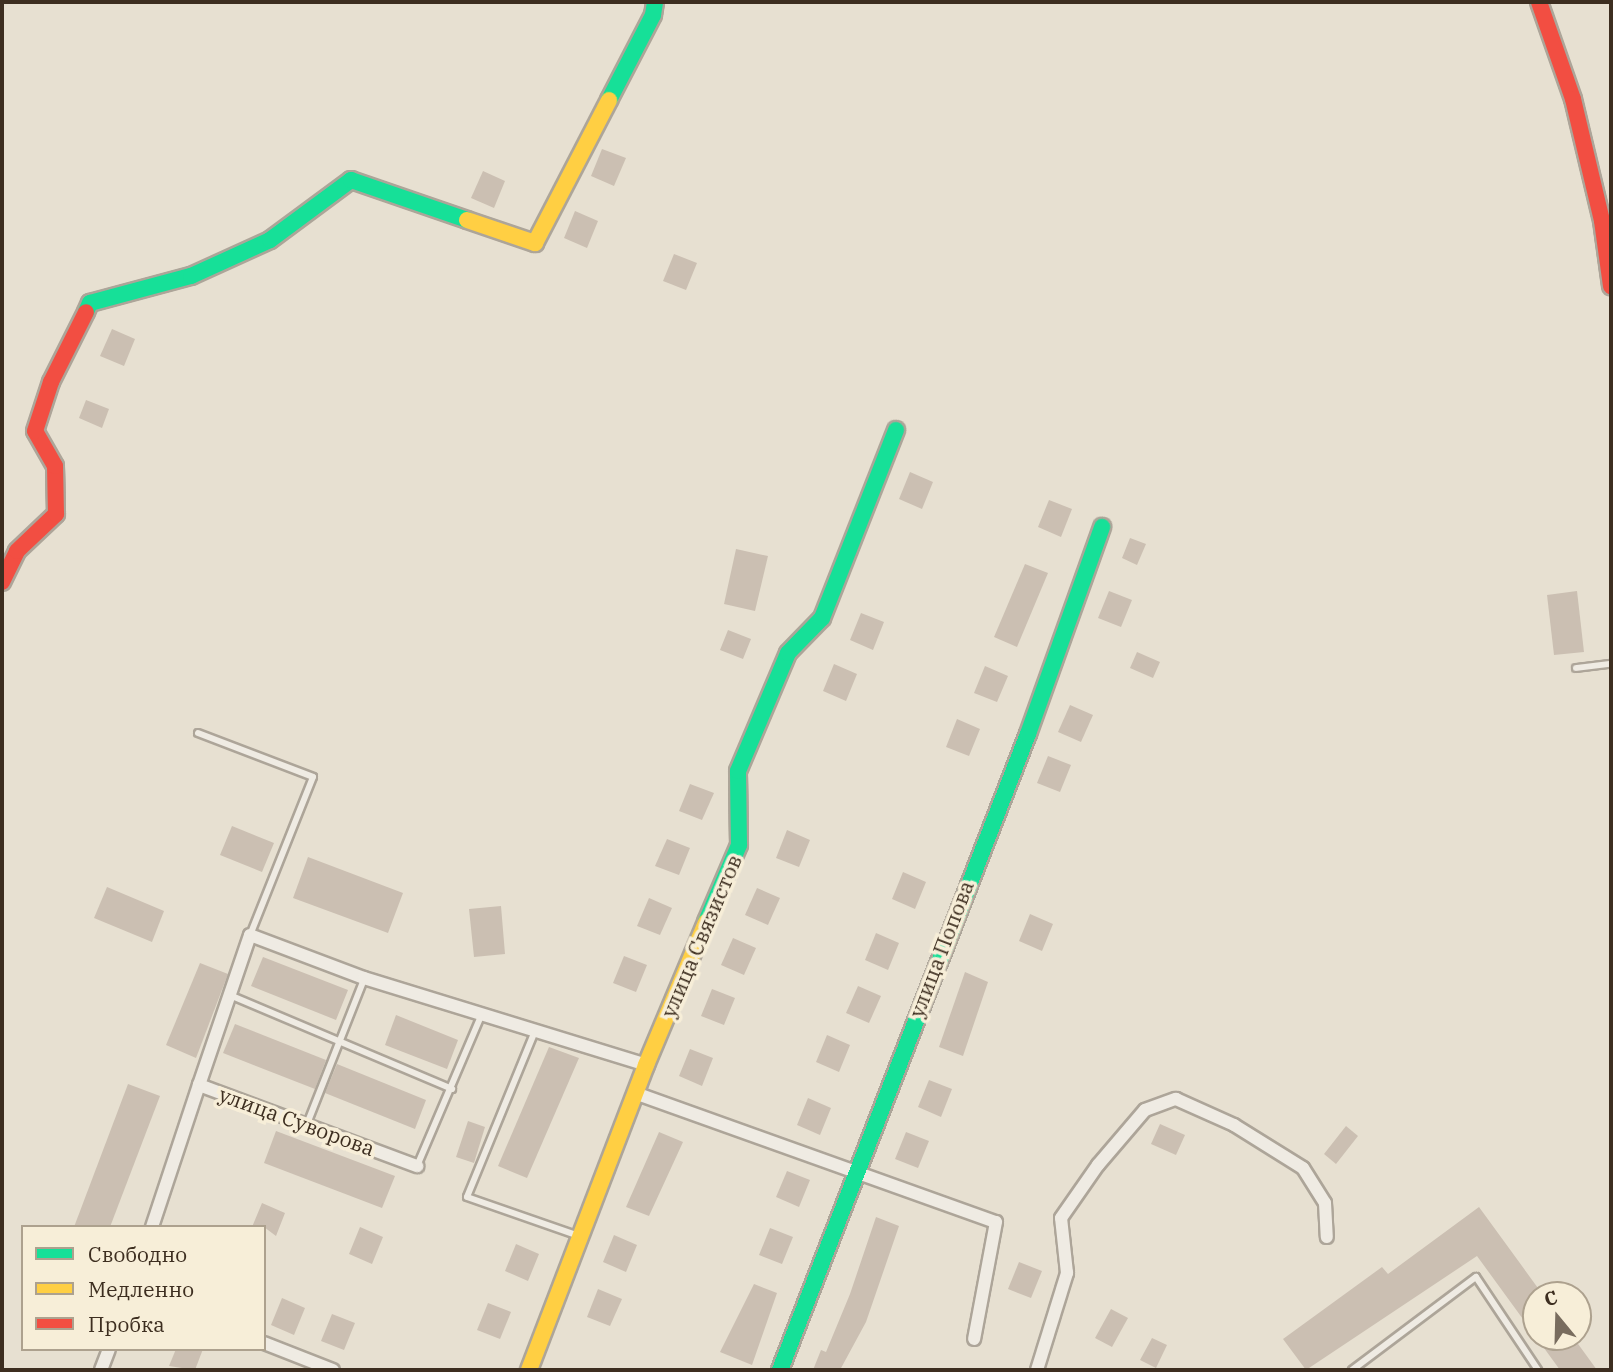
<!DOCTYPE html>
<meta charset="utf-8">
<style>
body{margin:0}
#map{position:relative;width:1613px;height:1372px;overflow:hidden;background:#e7e0d1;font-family:"IBM Plex Serif",serif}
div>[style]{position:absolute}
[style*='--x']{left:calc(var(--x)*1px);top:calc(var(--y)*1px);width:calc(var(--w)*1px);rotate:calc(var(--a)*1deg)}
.building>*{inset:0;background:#cbbfb2}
.roads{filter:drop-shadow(2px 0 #ada599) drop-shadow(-2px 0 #ada599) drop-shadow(0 2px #ada599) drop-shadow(0 -2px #ada599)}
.lane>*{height:6px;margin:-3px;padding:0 3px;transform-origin:3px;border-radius:3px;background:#efebe3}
.street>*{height:12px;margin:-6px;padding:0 6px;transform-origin:6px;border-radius:6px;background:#efebe3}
.fast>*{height:16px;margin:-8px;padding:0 8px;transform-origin:8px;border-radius:8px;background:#16e098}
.slow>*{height:16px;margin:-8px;padding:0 8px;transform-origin:8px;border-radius:8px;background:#ffcf43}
.jam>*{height:16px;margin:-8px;padding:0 8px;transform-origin:8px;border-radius:8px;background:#f24e42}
span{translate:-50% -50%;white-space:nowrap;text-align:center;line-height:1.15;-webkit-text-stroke:7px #f7eed8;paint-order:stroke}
.street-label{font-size:21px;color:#3d2e20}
.frame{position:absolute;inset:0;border:4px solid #3d2e20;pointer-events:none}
.legend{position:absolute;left:21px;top:1225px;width:245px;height:126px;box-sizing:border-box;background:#f7eed8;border:2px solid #ada18e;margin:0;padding:9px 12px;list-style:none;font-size:21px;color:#3d2e20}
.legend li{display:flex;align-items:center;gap:14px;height:35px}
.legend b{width:35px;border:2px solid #ada18e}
.north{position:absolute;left:1522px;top:1281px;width:70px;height:70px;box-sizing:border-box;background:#f7eed8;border:2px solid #ada18e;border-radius:50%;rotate:341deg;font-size:19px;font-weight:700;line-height:28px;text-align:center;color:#3d2e20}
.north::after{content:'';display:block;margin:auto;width:24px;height:32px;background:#786c5e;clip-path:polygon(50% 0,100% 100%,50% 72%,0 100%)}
</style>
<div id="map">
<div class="building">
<i style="clip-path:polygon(602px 149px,626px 158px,614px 186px,591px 176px)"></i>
<i style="clip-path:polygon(483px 171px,505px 181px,494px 208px,471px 198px)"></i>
<i style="clip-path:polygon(575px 211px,598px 221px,587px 248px,564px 238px)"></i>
<i style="clip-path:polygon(674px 254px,697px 263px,686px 290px,663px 281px)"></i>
<i style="clip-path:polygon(112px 329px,135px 339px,124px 366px,100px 356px)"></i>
<i style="clip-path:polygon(86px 400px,109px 409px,102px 428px,79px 418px)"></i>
<i style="clip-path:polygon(910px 472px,933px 482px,922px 509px,899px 499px)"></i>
<i style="clip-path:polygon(1049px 500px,1072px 509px,1061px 537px,1038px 527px)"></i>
<i style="clip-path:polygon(1130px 538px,1146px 544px,1137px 565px,1122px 558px)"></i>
<i style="clip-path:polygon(736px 549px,768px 556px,755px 611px,724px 604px)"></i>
<i style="clip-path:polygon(1025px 564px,1048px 573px,1017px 647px,994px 637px)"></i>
<i style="clip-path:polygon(1109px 591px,1132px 600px,1121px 627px,1098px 618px)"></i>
<i style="clip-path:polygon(1577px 591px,1584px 652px,1554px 655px,1547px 595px)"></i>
<i style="clip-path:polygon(861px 613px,884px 622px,873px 650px,850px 640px)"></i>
<i style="clip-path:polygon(728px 630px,751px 639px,743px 659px,720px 650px)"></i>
<i style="clip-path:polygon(1137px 652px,1160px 662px,1153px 678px,1130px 668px)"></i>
<i style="clip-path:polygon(834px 664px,857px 674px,846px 701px,823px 691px)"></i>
<i style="clip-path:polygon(985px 666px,1008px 676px,997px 702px,974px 693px)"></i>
<i style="clip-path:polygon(1070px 705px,1093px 715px,1081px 742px,1058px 732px)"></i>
<i style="clip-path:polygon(957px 719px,980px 729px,969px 756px,946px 747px)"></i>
<i style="clip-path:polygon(1048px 756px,1071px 765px,1060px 792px,1037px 783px)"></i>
<i style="clip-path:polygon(690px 784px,714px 793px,702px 820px,679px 811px)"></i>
<i style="clip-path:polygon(232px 826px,274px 843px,262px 872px,220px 855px)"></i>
<i style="clip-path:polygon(787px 830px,810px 840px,799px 867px,776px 858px)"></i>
<i style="clip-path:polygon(667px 839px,690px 848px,679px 875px,655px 866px)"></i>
<i style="clip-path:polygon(308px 857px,403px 893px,388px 933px,293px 898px)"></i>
<i style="clip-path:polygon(903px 872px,926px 882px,915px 909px,892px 899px)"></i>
<i style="clip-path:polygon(107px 887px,164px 911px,152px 942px,94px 918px)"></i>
<i style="clip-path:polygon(757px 888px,780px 898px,768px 925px,745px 915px)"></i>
<i style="clip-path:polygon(649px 898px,672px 908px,660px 935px,637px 926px)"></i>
<i style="clip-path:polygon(501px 906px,505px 954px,474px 957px,469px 909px)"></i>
<i style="clip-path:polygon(1030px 914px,1053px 924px,1042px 951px,1019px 941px)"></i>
<i style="clip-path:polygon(876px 933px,899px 943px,888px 970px,865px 960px)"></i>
<i style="clip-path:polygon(733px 938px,756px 948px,744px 975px,721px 965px)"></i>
<i style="clip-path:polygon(624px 956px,647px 965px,636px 992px,613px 983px)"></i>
<i style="clip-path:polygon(263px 957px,348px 990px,336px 1020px,251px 986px)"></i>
<i style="clip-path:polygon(200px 963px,228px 974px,196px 1058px,166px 1045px)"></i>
<i style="clip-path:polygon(965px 972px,988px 982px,963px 1056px,939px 1047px)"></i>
<i style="clip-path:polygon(858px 986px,881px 996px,869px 1023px,846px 1013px)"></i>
<i style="clip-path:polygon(712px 989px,735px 998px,724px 1025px,701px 1016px)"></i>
<i style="clip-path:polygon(396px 1015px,458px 1040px,447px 1069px,385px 1045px)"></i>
<i style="clip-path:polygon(235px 1024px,326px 1060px,315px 1089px,223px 1053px)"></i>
<i style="clip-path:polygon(827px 1035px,850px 1045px,839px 1072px,816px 1062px)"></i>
<i style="clip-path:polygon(549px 1047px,579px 1058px,527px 1178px,498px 1166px)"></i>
<i style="clip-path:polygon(690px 1049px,713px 1058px,702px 1086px,679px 1076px)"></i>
<i style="clip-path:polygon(337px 1064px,426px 1100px,415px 1129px,325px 1093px)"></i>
<i style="clip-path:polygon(929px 1080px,952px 1089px,941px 1117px,918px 1107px)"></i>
<i style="clip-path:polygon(128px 1084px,160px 1096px,110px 1227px,74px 1227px)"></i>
<i style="clip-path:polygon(808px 1098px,831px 1108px,820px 1135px,797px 1125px)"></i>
<i style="clip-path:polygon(468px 1121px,485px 1127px,474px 1163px,456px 1157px)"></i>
<i style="clip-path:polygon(1160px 1124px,1185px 1135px,1176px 1155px,1151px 1144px)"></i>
<i style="clip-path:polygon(1346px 1126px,1358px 1136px,1336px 1164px,1324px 1154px)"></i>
<i style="clip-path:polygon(276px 1131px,395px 1176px,382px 1208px,264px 1163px)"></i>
<i style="clip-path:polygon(659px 1132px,683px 1142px,649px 1216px,626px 1207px)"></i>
<i style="clip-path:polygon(906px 1132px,929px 1141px,918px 1168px,895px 1159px)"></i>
<i style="clip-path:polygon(787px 1171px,810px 1180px,799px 1207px,776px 1197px)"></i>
<i style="clip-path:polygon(262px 1203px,285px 1213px,276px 1236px,264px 1227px,252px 1227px)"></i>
<i style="clip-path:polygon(1479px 1207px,1543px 1295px,1536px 1295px,1536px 1337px,1573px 1337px,1597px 1370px,1560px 1370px,1477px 1256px,1306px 1370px,1283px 1339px,1382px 1267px,1388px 1274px)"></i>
<i style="clip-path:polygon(876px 1217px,899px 1226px,866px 1322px,840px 1370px,813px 1370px,821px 1350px,826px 1352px,850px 1294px)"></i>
<i style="clip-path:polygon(360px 1227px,383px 1237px,372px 1264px,349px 1254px)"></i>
<i style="clip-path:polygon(770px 1228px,793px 1237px,782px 1264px,759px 1255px)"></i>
<i style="clip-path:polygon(614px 1235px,637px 1245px,626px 1272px,603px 1262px)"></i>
<i style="clip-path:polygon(516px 1244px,539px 1254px,528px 1281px,505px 1271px)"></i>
<i style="clip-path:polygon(1019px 1262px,1042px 1271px,1031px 1298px,1008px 1289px)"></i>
<i style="clip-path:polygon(754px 1284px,777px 1293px,752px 1365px,720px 1352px)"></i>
<i style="clip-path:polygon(598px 1289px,622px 1299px,610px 1326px,587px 1317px)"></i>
<i style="clip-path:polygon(282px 1298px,305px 1308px,294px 1335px,271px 1325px)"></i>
<i style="clip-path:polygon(488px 1303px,511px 1312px,500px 1339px,477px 1330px)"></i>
<i style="clip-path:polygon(1111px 1309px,1128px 1318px,1112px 1347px,1095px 1338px)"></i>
<i style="clip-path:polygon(332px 1314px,355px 1323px,344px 1350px,321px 1341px)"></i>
<i style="clip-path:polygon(1152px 1338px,1167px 1345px,1156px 1368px,1140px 1360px)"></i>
<i style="clip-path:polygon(176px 1349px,203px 1349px,195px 1370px,169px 1366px)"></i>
</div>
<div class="roads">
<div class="lane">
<i style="--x:1576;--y:668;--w:35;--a:-7"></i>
<i style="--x:198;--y:733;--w:123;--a:20.9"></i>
<i style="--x:313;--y:777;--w:170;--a:111.7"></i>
<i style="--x:232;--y:996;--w:239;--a:22.9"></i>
<i style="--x:535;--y:1031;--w:179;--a:112.3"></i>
<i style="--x:467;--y:1197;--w:119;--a:19.2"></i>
<i style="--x:307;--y:1124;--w:156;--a:-68.5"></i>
<i style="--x:417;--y:1166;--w:163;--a:-66.9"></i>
<i style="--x:1352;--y:1370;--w:155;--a:-36.9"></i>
<i style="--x:1476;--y:1277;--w:112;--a:56.3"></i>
</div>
<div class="street">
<i style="--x:199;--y:1085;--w:158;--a:-71.2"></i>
<i style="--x:250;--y:935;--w:122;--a:20.7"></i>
<i style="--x:364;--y:978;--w:295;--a:17.1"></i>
<i style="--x:635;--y:1093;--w:383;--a:19.7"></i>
<i style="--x:996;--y:1222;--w:119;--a:100.6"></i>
<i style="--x:152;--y:1227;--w:150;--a:-71.7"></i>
<i style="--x:199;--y:1085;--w:233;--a:20.4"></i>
<i style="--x:264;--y:1343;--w:74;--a:21.4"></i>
<i style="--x:101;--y:1370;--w:22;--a:-69"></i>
<i style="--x:1037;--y:1370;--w:102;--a:-72.8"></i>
<i style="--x:1067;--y:1273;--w:55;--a:-96.2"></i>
<i style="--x:1061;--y:1218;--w:65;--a:-55.1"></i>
<i style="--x:1098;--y:1165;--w:72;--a:-49.5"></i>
<i style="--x:1145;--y:1110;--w:33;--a:-20"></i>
<i style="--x:1176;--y:1099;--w:64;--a:24.1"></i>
<i style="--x:1234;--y:1125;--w:81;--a:31.9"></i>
<i style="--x:1303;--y:1168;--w:41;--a:57.8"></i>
<i style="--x:1325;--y:1203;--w:34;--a:87"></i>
</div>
<div class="fast">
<i style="--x:609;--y:100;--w:96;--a:-62.6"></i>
<i style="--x:653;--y:15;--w:13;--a:-81"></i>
<i style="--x:86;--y:312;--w:10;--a:-66"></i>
<i style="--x:90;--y:303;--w:105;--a:-15"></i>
<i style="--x:191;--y:276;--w:87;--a:-24.5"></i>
<i style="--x:270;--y:240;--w:101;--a:-36.5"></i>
<i style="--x:351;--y:180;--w:123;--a:19"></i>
<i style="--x:706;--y:922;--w:84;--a:-66.8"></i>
<i style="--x:739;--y:845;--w:74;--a:-90.8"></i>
<i style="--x:738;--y:771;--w:128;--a:-67"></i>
<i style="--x:788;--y:653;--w:49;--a:-45.8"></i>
<i style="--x:822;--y:618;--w:202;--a:-68.5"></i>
<i style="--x:780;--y:1370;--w:683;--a:-68.7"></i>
<i style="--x:1028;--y:734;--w:220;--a:-70.3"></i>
</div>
<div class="slow">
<i style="--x:467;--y:220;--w:72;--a:18.7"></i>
<i style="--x:535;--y:243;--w:161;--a:-62.6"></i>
<i style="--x:529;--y:1370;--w:327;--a:-69"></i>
<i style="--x:646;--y:1065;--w:155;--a:-67.2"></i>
</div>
<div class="jam">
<i style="--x:1539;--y:2;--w:103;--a:70.7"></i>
<i style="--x:1573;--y:99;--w:125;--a:76.6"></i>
<i style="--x:1602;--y:221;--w:66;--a:82.1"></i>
<i style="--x:2;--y:582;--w:34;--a:-64"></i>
<i style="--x:17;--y:551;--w:54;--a:-43.5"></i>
<i style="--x:56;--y:514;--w:48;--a:-91.2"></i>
<i style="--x:55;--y:466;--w:40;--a:-119.7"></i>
<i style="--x:35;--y:431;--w:52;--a:-71.9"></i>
<i style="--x:51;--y:382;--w:78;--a:-63.4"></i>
</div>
</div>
<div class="street-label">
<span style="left:701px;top:936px;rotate:-67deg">улица Связистов</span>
<span style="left:941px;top:949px;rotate:-69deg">улица Попова</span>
<span style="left:297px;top:1121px;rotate:20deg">улица Суворова</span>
</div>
<div class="frame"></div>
<ul class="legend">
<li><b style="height:9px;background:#16e098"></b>Свободно</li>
<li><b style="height:9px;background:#ffcf43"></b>Медленно</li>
<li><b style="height:9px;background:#f24e42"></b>Пробка</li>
</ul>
<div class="north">С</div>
</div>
